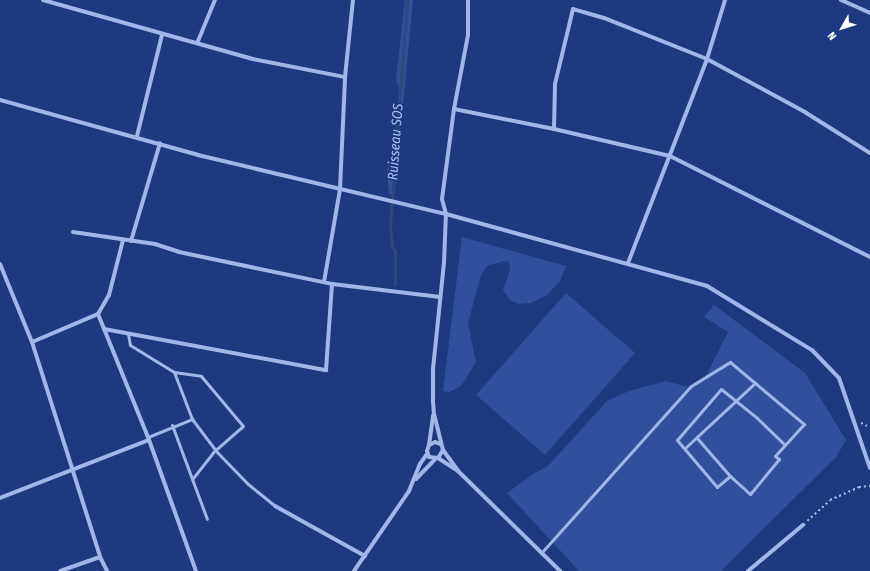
<!DOCTYPE html>
<style>
body{margin:0}
#map{position:relative;width:870px;height:571px;overflow:hidden;background:#1d3980;font-family:"Fira Sans Condensed",sans-serif}
div>[style]{position:absolute}
[style*='--x']{left:calc(var(--x)*1px);top:calc(var(--y)*1px);width:calc(var(--w)*1px);rotate:calc(var(--a)*1deg)}
.green>*{inset:0;background:#30509e}
.stream>*{height:2.5px;margin:-1.25px;padding:0 1.25px;transform-origin:1.25px;border-radius:1.25px;background:#32477b}
.path>*{height:1.5px;margin-top:-0.75px;transform-origin:0;background:repeating-linear-gradient(90deg,#a1b6e9 0 2px,transparent 0 5px)}
.service>*{height:3px;margin:-1.5px;padding:0 1.5px;transform-origin:1.5px;border-radius:1.5px;background:#a1b6e9}
.minor>*{height:4px;margin:-2px;padding:0 2px;transform-origin:2px;border-radius:2px;background:#a1b6e9}
span{translate:-50% -50%;white-space:nowrap;text-align:center;line-height:1.15;-webkit-text-stroke:3.5px #1d3980;paint-order:stroke}
.water-label{font-size:14px;color:#acc1f1;font-style:italic}
.north{position:absolute;left:822px;top:8px;width:40px;height:40px;-webkit-text-stroke:3px #1d3980;paint-order:stroke;rotate:231deg;font-size:11px;font-weight:700;line-height:16px;text-align:center;color:#fff}
.north::after{content:'';display:block;margin:auto;width:14px;height:18px;background:#fff;clip-path:polygon(50% 0,100% 100%,50% 72%,0 100%)}
</style>
<div id="map">
<div class="green">
<i style="clip-path:polygon(405px 0,413px 0,395px 189px,395px 194px,389px 194px,387px 172px,397px 121px,399px 88px,396px 80px)"></i>
<i style="clip-path:polygon(462px 237px,566px 266px,560px 281px,547px 295px,531px 303px,519px 304px,510px 300px,503px 290px,510px 270px,509px 262px,504px 261px,487px 266px,481px 275px,468px 323px,476px 362px,461px 386px,449px 392px,443px 391px)"></i>
<i style="clip-path:polygon(566px 293px,635px 353px,545px 455px,476px 395px)"></i>
<i style="clip-path:polygon(714px 305px,805px 373px,846px 440px,836px 457px,721px 571px,579px 571px,507px 493px,533px 474px,548px 466px,607px 401px,629px 391px,666px 381px,688px 387px,705px 378px,728px 332px,704px 317px)"></i>
</div>
<div class="stream">
<i style="--x:395;--y:284;--w:32;--a:-90"></i>
<i style="--x:395;--y:252;--w:7;--a:-117"></i>
<i style="--x:392;--y:246;--w:20;--a:-96"></i>
<i style="--x:390;--y:226;--w:227;--a:-85.7"></i>
</div>
<div class="path">
<i style="--x:861;--y:423;--w:10;--a:24"></i>
<i style="--x:807;--y:521;--w:31;--a:-42"></i>
<i style="--x:830;--y:500;--w:32;--a:-24"></i>
<i style="--x:859;--y:487;--w:11;--a:-5"></i>
</div>
<div class="service">
<i style="--x:128;--y:334;--w:11;--a:80"></i>
<i style="--x:130;--y:345;--w:52;--a:31.5"></i>
<i style="--x:174;--y:372;--w:27;--a:8"></i>
<i style="--x:201;--y:376;--w:65;--a:50"></i>
<i style="--x:243;--y:426;--w:37;--a:139"></i>
<i style="--x:215;--y:450;--w:37;--a:128"></i>
<i style="--x:174;--y:372;--w:50;--a:69"></i>
<i style="--x:192;--y:419;--w:39;--a:53"></i>
<i style="--x:215;--y:450;--w:47;--a:45.9"></i>
<i style="--x:248;--y:484;--w:35;--a:39"></i>
<i style="--x:172;--y:425;--w:100;--a:69.6"></i>
<i style="--x:148;--y:437;--w:48;--a:-22.2"></i>
<i style="--x:685;--y:448;--w:96;--a:-42.9"></i>
<i style="--x:730;--y:476;--w:17;--a:140"></i>
<i style="--x:717;--y:487;--w:62;--a:-130.4"></i>
<i style="--x:677;--y:440;--w:67;--a:-49.2"></i>
<i style="--x:721;--y:389;--w:45;--a:38.7"></i>
<i style="--x:756;--y:417;--w:40;--a:44"></i>
<i style="--x:542;--y:552;--w:223;--a:-48.1"></i>
<i style="--x:691;--y:386;--w:46;--a:-31.6"></i>
<i style="--x:730;--y:362;--w:97;--a:40"></i>
<i style="--x:804;--y:424;--w:43;--a:132.2"></i>
<i style="--x:775;--y:456;--w:5;--a:37"></i>
<i style="--x:779;--y:459;--w:45;--a:129.6"></i>
<i style="--x:750;--y:494;--w:27;--a:-138"></i>
<i style="--x:730;--y:476;--w:50;--a:-131"></i>
</div>
<div class="minor">
<i style="--x:43;--y:0;--w:218;--a:15.7"></i>
<i style="--x:253;--y:59;--w:94;--a:11.1"></i>
<i style="--x:841;--y:0;--w:32;--a:24"></i>
<i style="--x:198;--y:41;--w:44;--a:-67.5"></i>
<i style="--x:0;--y:100;--w:205;--a:15.5"></i>
<i style="--x:198;--y:155;--w:255;--a:13.4"></i>
<i style="--x:446;--y:214;--w:271;--a:15.4"></i>
<i style="--x:707;--y:286;--w:123;--a:31.4"></i>
<i style="--x:812;--y:350;--w:39;--a:46"></i>
<i style="--x:839;--y:378;--w:95;--a:71"></i>
<i style="--x:454;--y:109;--w:102;--a:11.3"></i>
<i style="--x:137;--y:136;--w:104;--a:-76.1"></i>
<i style="--x:870;--y:153;--w:77;--a:-147.8"></i>
<i style="--x:805;--y:112;--w:111;--a:-151.6"></i>
<i style="--x:707;--y:59;--w:111;--a:-158.3"></i>
<i style="--x:604;--y:18;--w:32;--a:-164"></i>
<i style="--x:573;--y:9;--w:77;--a:103.5"></i>
<i style="--x:555;--y:84;--w:45;--a:91.3"></i>
<i style="--x:554;--y:129;--w:119;--a:13.1"></i>
<i style="--x:670;--y:156;--w:224;--a:26.8"></i>
<i style="--x:73;--y:232;--w:83;--a:8.3"></i>
<i style="--x:155;--y:244;--w:25;--a:18"></i>
<i style="--x:179;--y:252;--w:156;--a:11.8"></i>
<i style="--x:332;--y:284;--w:109;--a:6.9"></i>
<i style="--x:131;--y:241;--w:102;--a:-73.5"></i>
<i style="--x:628;--y:263;--w:219;--a:-68.8"></i>
<i style="--x:707;--y:59;--w:62;--a:-73"></i>
<i style="--x:0;--y:264;--w:84;--a:67.7"></i>
<i style="--x:32;--y:342;--w:225;--a:72.4"></i>
<i style="--x:100;--y:557;--w:42;--a:160.7"></i>
<i style="--x:324;--y:282;--w:94;--a:-80.2"></i>
<i style="--x:340;--y:189;--w:112;--a:-87.4"></i>
<i style="--x:345;--y:77;--w:77;--a:-84.1"></i>
<i style="--x:98;--y:314;--w:133;--a:67.9"></i>
<i style="--x:148;--y:437;--w:142;--a:70.3"></i>
<i style="--x:104;--y:329;--w:226;--a:10.5"></i>
<i style="--x:326;--y:370;--w:86;--a:-86"></i>
<i style="--x:32;--y:342;--w:72;--a:-23"></i>
<i style="--x:98;--y:314;--w:22;--a:-60"></i>
<i style="--x:109;--y:295;--w:57;--a:-75.7"></i>
<i style="--x:440;--y:444;--w:5;--a:-158"></i>
<i style="--x:435;--y:442;--w:7;--a:153"></i>
<i style="--x:429;--y:445;--w:6;--a:108"></i>
<i style="--x:427;--y:451;--w:6;--a:72"></i>
<i style="--x:429;--y:457;--w:9;--a:6"></i>
<i style="--x:438;--y:458;--w:9;--a:-58"></i>
<i style="--x:443;--y:450;--w:36;--a:-104"></i>
<i style="--x:434;--y:415;--w:13;--a:-94"></i>
<i style="--x:433;--y:402;--w:33;--a:-90"></i>
<i style="--x:433;--y:369;--w:107;--a:-84.1"></i>
<i style="--x:444;--y:263;--w:49;--a:-87.7"></i>
<i style="--x:446;--y:214;--w:16;--a:-105"></i>
<i style="--x:442;--y:199;--w:91;--a:-82.4"></i>
<i style="--x:454;--y:109;--w:75;--a:-79.3"></i>
<i style="--x:468;--y:35;--w:35;--a:-90"></i>
<i style="--x:429;--y:445;--w:30;--a:-82"></i>
<i style="--x:443;--y:450;--w:26;--a:54"></i>
<i style="--x:438;--y:458;--w:24;--a:33"></i>
<i style="--x:458;--y:471;--w:143;--a:44.4"></i>
<i style="--x:416;--y:479;--w:28;--a:-46"></i>
<i style="--x:0;--y:498;--w:160;--a:-21.3"></i>
<i style="--x:275;--y:506;--w:103;--a:29.1"></i>
<i style="--x:100;--y:557;--w:16;--a:63"></i>
<i style="--x:354;--y:571;--w:97;--a:-55.5"></i>
<i style="--x:409;--y:491;--w:29;--a:-68"></i>
<i style="--x:420;--y:464;--w:12;--a:-55"></i>
<i style="--x:748;--y:571;--w:72;--a:-39.9"></i>
</div>
<div class="water-label">
<span style="left:396px;top:142px;rotate:-86deg">Ruisseau SOS</span>
</div>
<div class="north">N</div>
</div>
